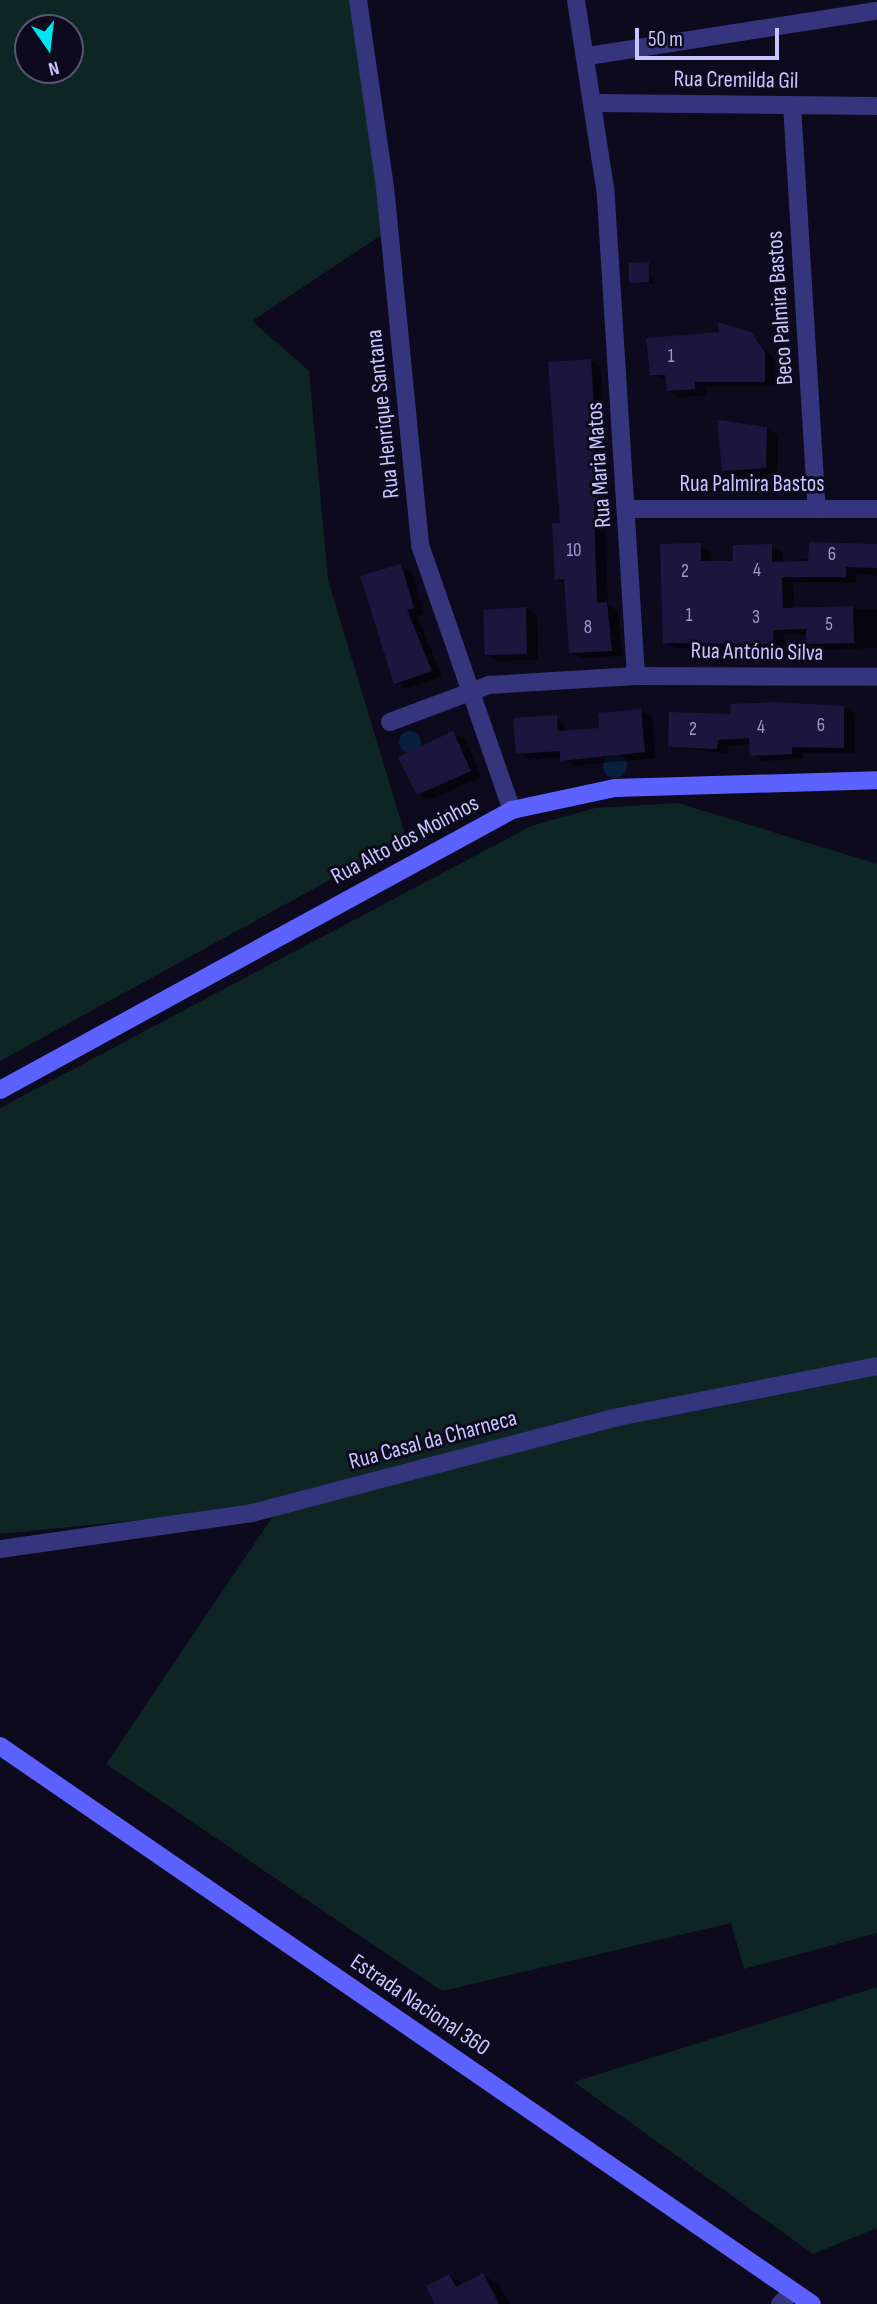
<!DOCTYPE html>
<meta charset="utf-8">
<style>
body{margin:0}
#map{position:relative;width:877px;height:2304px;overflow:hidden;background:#0c0a1c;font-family:"Sofia Sans Condensed",sans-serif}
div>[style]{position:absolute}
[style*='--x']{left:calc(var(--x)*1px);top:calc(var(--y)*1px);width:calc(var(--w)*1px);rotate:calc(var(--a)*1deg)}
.green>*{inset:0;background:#0d2624}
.water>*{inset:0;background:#091f3d}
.round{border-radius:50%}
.shadow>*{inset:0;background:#0007}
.building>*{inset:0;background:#1c163e}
.street>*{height:18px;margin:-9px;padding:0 9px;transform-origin:9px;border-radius:9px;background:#34357d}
.secondary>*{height:18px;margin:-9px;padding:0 9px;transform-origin:9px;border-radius:9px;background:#5c62ff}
span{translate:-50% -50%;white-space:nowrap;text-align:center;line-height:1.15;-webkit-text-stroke:6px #0c0a1c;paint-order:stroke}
.number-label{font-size:19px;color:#9e99cf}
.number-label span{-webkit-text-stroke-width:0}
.street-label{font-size:23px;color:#c9c5ff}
.north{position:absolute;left:14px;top:14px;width:70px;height:70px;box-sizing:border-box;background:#0c0a1c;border:2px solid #585577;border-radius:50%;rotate:166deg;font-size:19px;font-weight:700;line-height:28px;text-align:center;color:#c9c5ff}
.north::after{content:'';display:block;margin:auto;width:24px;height:32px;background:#00e6f0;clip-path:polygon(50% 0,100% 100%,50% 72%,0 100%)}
.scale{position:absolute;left:635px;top:28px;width:144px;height:32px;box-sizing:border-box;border:4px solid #c9c5ff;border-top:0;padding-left:9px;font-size:21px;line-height:24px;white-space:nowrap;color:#c9c5ff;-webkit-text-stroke:5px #0c0a1c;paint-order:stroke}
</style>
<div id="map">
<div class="green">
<i style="clip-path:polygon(evenodd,0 0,353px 0,389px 230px,252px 321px,309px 371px,328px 580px,406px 838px,0 1061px,0 0,28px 28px,70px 28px,70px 70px,28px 70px,28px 28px)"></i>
<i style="clip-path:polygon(678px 803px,877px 864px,877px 1933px,744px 1969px,731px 1923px,442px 1991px,106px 1764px,280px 1506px,0 1534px,0 1108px,531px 826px,595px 808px)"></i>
<i style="clip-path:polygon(877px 1987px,877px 2228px,813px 2254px,574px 2082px)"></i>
</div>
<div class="water">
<i class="round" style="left:399px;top:731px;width:22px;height:22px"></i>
<i class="round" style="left:603px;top:754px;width:24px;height:24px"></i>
</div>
<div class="shadow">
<i style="clip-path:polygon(648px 264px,654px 284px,631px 282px)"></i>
<i style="clip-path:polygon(750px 333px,775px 360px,776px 387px,705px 387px,706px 395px,679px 397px,668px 390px,668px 381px,651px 374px)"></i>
<i style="clip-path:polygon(590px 361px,601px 367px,610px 513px,604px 513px,608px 605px,618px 610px,622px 656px,582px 658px,571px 652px,566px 584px,556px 579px)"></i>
<i style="clip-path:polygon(766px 428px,778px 435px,777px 474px,735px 477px,723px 470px)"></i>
<i style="clip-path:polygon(700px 545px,711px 552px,712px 563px,735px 562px,771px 546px,782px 552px,783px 563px,877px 545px,877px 576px,856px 573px,856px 583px,793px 582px,794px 610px,877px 609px,877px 648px,819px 650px,808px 643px,807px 635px,784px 635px,784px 649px,676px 648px,664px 642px)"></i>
<i style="clip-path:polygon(401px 566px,412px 573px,424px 614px,417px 616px,442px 677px,407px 689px,396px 683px)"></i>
<i style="clip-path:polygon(526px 609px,537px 615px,538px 660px,498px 661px,487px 654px)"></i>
<i style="clip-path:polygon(844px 707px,855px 714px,855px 753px,802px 753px,802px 759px,763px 761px,752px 755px,751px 744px,728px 746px,728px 754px,669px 746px,733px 716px)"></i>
<i style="clip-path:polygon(641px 711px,652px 717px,655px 758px,573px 766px,562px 757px,529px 759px,518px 753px,557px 717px,569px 732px,601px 729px)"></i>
<i style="clip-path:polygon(453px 733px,465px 739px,481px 777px,429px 800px,418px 794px)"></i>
<i style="clip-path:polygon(483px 2275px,500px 2285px,510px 2304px,437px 2304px,449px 2276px,464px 2284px)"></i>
</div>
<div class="building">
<i style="clip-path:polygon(649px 262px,649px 282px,629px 283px,629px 263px)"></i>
<i style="clip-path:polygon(718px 322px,751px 332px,765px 352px,765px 382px,695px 382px,695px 389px,667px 391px,665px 375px,650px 375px,646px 338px,719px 332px)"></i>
<i style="clip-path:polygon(591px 359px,600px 507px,594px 507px,597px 603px,607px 602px,612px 651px,569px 653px,564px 579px,555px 580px,552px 523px,560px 523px,548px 362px)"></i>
<i style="clip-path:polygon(717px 420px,767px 427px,766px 468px,722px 471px)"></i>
<i style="clip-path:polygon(809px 542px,877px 544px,877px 568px,846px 567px,846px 577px,782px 577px,783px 608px,853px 606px,854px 643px,806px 644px,806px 629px,773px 630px,774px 644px,663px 643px,660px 544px,701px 543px,701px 561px,733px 561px,733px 545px,772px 544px,772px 562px,808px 561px)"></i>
<i style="clip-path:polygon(401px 564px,414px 608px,407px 610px,432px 671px,394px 684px,360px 576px)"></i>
<i style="clip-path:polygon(526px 607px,527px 654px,485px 655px,483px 610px)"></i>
<i style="clip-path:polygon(774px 702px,844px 706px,844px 748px,792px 747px,792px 754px,750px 756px,749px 738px,718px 740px,717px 749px,668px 747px,669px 712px,731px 714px,730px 704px)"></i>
<i style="clip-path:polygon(641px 709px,645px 752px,560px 761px,560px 751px,516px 754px,513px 718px,557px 715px,558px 731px,599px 728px,598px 713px)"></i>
<i style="clip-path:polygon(453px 731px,471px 771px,417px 795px,398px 757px)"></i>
<i style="clip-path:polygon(483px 2273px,499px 2304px,435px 2304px,426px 2286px,449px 2274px,456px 2287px)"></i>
</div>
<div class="street">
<i style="--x:358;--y:0;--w:189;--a:81.8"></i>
<i style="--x:385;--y:187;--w:360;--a:84.4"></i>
<i style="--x:420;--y:545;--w:281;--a:70.9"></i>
<i style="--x:588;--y:56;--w:292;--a:-8.9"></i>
<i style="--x:595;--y:103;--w:282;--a:0.6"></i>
<i style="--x:792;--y:105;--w:405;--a:86.5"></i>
<i style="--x:627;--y:509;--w:250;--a:0"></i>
<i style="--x:636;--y:676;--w:241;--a:0.2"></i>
<i style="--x:390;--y:722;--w:106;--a:-20.5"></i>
<i style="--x:489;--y:685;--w:147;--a:-3.5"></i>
<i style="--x:636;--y:676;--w:489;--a:-93.6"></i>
<i style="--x:605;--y:188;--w:190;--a:-98.8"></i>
<i style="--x:0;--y:1549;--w:255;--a:-8.1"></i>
<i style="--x:252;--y:1513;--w:378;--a:-14.7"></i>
<i style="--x:618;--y:1417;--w:264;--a:-11.1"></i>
<i style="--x:780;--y:2304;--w:18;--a:-45"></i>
</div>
<div class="secondary">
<i style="--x:0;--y:1090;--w:584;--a:-28.67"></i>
<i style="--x:512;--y:810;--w:105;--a:-12.1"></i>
<i style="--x:615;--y:788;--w:262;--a:-1.7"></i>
<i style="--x:0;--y:1746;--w:985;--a:34.5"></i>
</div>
<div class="number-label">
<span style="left:671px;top:357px">1</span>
<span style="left:574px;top:551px">10</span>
<span style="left:832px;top:555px">6</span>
<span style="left:757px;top:571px">4</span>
<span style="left:685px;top:572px">2</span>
<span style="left:689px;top:616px">1</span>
<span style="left:756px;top:618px">3</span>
<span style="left:829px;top:625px">5</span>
<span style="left:588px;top:628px">8</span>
<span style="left:821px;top:726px">6</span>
<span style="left:761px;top:728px">4</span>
<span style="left:693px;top:730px">2</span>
</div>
<div class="street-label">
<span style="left:736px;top:80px;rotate:1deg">Rua Cremilda Gil</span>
<span style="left:780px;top:308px;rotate:-94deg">Beco Palmira Bastos</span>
<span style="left:383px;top:414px;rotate:-96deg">Rua Henrique Santana</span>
<span style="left:599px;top:465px;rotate:-94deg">Rua Maria Matos</span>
<span style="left:752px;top:484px">Rua Palmira Bastos</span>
<span style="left:757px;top:652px;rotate:1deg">Rua António Silva</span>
<span style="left:405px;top:840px;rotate:-28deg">Rua Alto dos Moinhos</span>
<span style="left:433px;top:1440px;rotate:-15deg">Rua Casal da Charneca</span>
<span style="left:420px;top:2005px;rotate:34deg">Estrada Nacional 360</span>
</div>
<div class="north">N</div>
<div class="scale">50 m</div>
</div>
